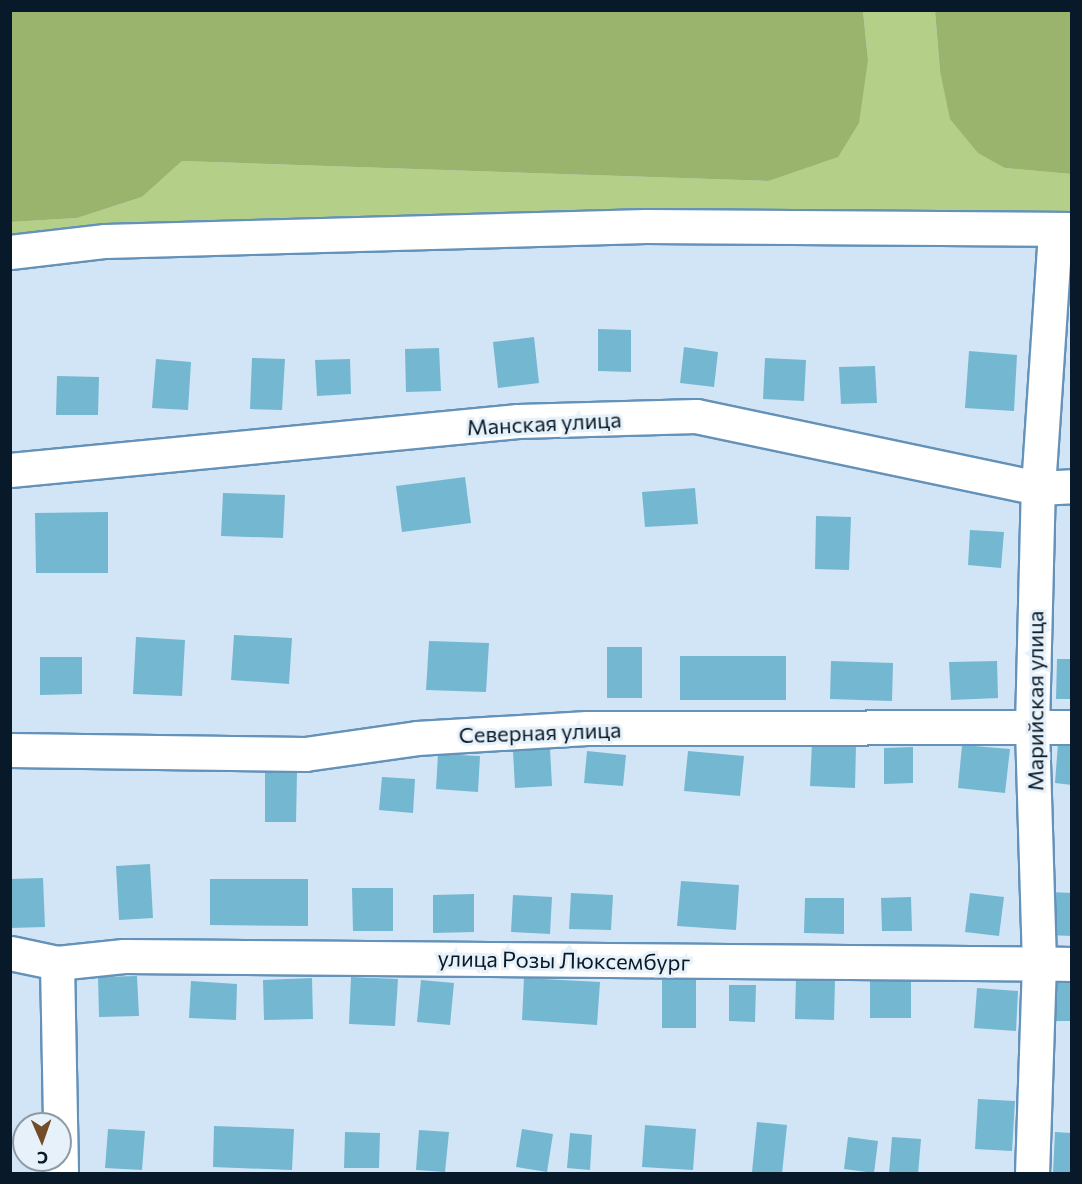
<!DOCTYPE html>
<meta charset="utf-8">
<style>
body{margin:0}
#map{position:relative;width:1082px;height:1184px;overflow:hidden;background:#d2e5f6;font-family:Commissioner,sans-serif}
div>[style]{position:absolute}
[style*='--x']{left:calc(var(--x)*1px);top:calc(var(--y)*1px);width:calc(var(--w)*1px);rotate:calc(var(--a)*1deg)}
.green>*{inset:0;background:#b4cf88}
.forest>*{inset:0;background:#9ab46e}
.building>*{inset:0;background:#74b7d1}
.roads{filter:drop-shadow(2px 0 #6492b9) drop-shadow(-2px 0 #6492b9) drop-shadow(0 2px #6492b9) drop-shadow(0 -2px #6492b9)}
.minor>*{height:33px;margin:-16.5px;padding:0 16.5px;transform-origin:16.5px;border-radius:16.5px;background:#fff}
span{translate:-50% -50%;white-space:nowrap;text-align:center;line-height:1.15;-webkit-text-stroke:6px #e7f1f9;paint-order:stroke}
.street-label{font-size:22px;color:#081a29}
.frame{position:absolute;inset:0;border:12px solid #081a29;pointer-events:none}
.north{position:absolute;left:12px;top:1112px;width:60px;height:60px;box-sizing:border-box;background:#e7f1f9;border:2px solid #8e9ba6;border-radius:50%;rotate:178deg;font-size:16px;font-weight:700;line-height:24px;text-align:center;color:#081a29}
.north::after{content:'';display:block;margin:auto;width:21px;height:27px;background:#724d28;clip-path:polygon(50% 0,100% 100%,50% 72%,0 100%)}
</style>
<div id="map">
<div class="green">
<i style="clip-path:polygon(863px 11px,935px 11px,940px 71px,1005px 168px,1071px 174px,1071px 214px,11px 239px,11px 222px,77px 218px,142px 197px,182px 161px,768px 181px,868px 60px)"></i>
</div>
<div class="forest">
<i style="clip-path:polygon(11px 10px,863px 11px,868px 60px,859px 123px,838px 157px,768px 181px,182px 161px,142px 197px,77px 218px,11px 222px)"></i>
<i style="clip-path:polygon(935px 11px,1071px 11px,1071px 174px,1005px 168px,978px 153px,950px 119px,940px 71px)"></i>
</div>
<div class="building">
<i style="clip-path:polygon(598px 329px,631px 330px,631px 372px,598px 371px)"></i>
<i style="clip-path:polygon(534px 337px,539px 383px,498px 388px,493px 342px)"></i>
<i style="clip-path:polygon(684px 347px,718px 352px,714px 387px,680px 383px)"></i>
<i style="clip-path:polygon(439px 348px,441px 391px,406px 392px,405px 349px)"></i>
<i style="clip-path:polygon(969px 351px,1017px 355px,1014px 411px,965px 408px)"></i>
<i style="clip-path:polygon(252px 358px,285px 359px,282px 410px,250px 409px)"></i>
<i style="clip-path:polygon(765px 358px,806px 360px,804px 401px,763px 399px)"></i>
<i style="clip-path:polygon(156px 359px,191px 362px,188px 410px,152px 408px)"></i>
<i style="clip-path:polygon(350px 359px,351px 394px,317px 396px,315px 360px)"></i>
<i style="clip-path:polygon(875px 366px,877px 403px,841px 404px,839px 367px)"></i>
<i style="clip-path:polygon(57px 376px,99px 377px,98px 415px,56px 415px)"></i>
<i style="clip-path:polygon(465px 477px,471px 523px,402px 532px,396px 486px)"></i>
<i style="clip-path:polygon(695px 488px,698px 524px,645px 527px,642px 492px)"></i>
<i style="clip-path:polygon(223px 493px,285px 495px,283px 538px,221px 536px)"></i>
<i style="clip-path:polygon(108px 512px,108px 573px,36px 573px,35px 513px)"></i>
<i style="clip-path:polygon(816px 516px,851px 517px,849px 570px,815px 569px)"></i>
<i style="clip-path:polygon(970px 530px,1004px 532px,1001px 568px,968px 565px)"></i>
<i style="clip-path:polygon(234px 635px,292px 638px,289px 684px,231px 680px)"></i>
<i style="clip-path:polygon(136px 637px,185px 640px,182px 696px,133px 694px)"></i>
<i style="clip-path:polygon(429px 641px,489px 643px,486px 692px,426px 690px)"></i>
<i style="clip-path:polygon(607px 647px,642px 647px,642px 698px,607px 698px)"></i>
<i style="clip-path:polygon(680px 656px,786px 656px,786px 700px,680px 700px)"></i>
<i style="clip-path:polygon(40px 657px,82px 657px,82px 694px,40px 695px)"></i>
<i style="clip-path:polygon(1057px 659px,1072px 659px,1072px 699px,1056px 699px)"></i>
<i style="clip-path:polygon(831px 661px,893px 663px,892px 701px,830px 699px)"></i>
<i style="clip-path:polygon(997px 661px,998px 698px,951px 700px,949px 662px)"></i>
<i style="clip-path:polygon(812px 742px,856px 744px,855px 788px,810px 786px)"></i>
<i style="clip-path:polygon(1058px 743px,1072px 744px,1072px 785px,1055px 783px)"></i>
<i style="clip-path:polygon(962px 745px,1010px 749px,1005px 793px,958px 788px)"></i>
<i style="clip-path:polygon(913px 747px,913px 783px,884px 784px,884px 748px)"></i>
<i style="clip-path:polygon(550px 749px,552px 786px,515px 788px,513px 751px)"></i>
<i style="clip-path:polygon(587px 751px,626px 755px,623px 786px,584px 783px)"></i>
<i style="clip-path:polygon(688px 751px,744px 756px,740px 796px,684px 791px)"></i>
<i style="clip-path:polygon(438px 754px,480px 756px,478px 792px,436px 789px)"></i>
<i style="clip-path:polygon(265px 772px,297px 772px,296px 822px,265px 822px)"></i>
<i style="clip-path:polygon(382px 777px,415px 779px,413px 813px,379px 810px)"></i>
<i style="clip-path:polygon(150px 864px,153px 918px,119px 920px,116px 866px)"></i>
<i style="clip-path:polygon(43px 878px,45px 927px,10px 928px,10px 879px)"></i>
<i style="clip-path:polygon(210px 879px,308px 879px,308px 926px,210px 925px)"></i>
<i style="clip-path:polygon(681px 881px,739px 885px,736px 930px,677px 926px)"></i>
<i style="clip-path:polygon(352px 888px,393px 888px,393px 931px,353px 931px)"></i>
<i style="clip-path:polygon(1050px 892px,1072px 893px,1072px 936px,1048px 935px)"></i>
<i style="clip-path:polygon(571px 893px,613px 895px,611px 930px,569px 929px)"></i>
<i style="clip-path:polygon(970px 893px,1004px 897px,999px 936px,965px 932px)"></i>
<i style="clip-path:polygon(474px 894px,474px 932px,433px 933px,433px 895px)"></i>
<i style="clip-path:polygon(513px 895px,552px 897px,550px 934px,511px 932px)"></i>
<i style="clip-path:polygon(911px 897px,912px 931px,882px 931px,881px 898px)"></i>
<i style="clip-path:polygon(805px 898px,844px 898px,844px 934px,804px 933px)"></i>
<i style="clip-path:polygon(870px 975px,911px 975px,911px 1018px,870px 1018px)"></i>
<i style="clip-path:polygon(137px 976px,139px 1016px,99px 1017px,98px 977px)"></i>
<i style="clip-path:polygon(351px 977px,398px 979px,395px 1026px,349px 1024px)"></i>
<i style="clip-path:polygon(312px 978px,313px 1019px,264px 1020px,263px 980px)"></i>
<i style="clip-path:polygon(524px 978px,600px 982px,597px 1025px,522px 1020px)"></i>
<i style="clip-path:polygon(796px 978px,835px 980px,834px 1020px,795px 1019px)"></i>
<i style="clip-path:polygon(421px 980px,454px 983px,450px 1025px,417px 1022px)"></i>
<i style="clip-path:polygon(662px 980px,696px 980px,696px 1028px,662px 1028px)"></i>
<i style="clip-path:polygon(191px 981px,237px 984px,236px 1020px,189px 1018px)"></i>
<i style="clip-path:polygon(1053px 981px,1072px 981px,1072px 1021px,1054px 1021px)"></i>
<i style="clip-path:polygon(729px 985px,756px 985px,755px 1022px,729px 1021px)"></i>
<i style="clip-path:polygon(977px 988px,1018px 991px,1016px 1031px,974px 1028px)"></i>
<i style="clip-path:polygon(978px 1099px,1015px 1101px,1012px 1151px,975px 1149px)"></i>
<i style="clip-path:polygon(757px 1122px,787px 1125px,782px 1174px,752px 1172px)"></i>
<i style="clip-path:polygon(645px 1125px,696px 1129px,693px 1170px,642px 1167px)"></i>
<i style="clip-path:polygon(214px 1126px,294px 1129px,292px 1170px,213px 1167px)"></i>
<i style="clip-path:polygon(108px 1129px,145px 1131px,142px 1170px,105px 1168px)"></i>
<i style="clip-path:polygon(522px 1129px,553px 1134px,547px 1172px,516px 1167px)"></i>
<i style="clip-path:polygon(419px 1130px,449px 1132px,445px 1172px,416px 1170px)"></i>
<i style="clip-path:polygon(345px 1132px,380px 1133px,379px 1168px,344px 1168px)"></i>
<i style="clip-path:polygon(1055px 1132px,1072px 1133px,1072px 1174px,1053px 1174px)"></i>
<i style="clip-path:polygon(570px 1133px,592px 1135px,590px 1170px,567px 1168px)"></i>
<i style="clip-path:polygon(848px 1137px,878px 1141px,874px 1173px,844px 1169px)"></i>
<i style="clip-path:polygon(892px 1137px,921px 1139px,918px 1174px,889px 1174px)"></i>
</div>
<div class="roads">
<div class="minor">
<i style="--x:10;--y:252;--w:96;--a:-6.6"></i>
<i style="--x:105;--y:241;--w:541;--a:-1.59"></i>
<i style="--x:646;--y:226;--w:426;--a:0.4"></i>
<i style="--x:10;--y:470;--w:510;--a:-5.51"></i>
<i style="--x:518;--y:421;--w:178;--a:-1.6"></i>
<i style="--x:696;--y:416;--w:349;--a:11.9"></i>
<i style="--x:1038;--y:488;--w:34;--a:-3"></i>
<i style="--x:10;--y:750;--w:295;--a:0.8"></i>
<i style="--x:305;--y:754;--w:113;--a:-8.1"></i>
<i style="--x:417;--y:738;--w:170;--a:-3.4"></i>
<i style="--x:587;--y:728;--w:485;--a:-0.1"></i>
<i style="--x:10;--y:953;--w:48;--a:12"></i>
<i style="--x:57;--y:963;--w:211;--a:88.9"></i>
<i style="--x:57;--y:963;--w:67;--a:-6"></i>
<i style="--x:124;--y:956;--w:948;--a:0.48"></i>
<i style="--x:1032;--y:1174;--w:210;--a:-88.1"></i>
<i style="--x:1039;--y:964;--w:237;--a:-91.7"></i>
<i style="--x:1032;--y:727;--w:239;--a:-88.6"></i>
<i style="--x:1038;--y:488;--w:259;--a:-86.2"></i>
</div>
</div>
<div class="street-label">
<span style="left:544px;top:423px;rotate:-3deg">Манская улица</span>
<span style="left:1035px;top:701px;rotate:-90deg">Марийская улица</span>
<span style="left:540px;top:732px;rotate:-2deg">Северная улица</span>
<span style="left:564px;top:960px;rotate:1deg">улица Розы Люксембург</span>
</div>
<div class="frame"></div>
<div class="north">С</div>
</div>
